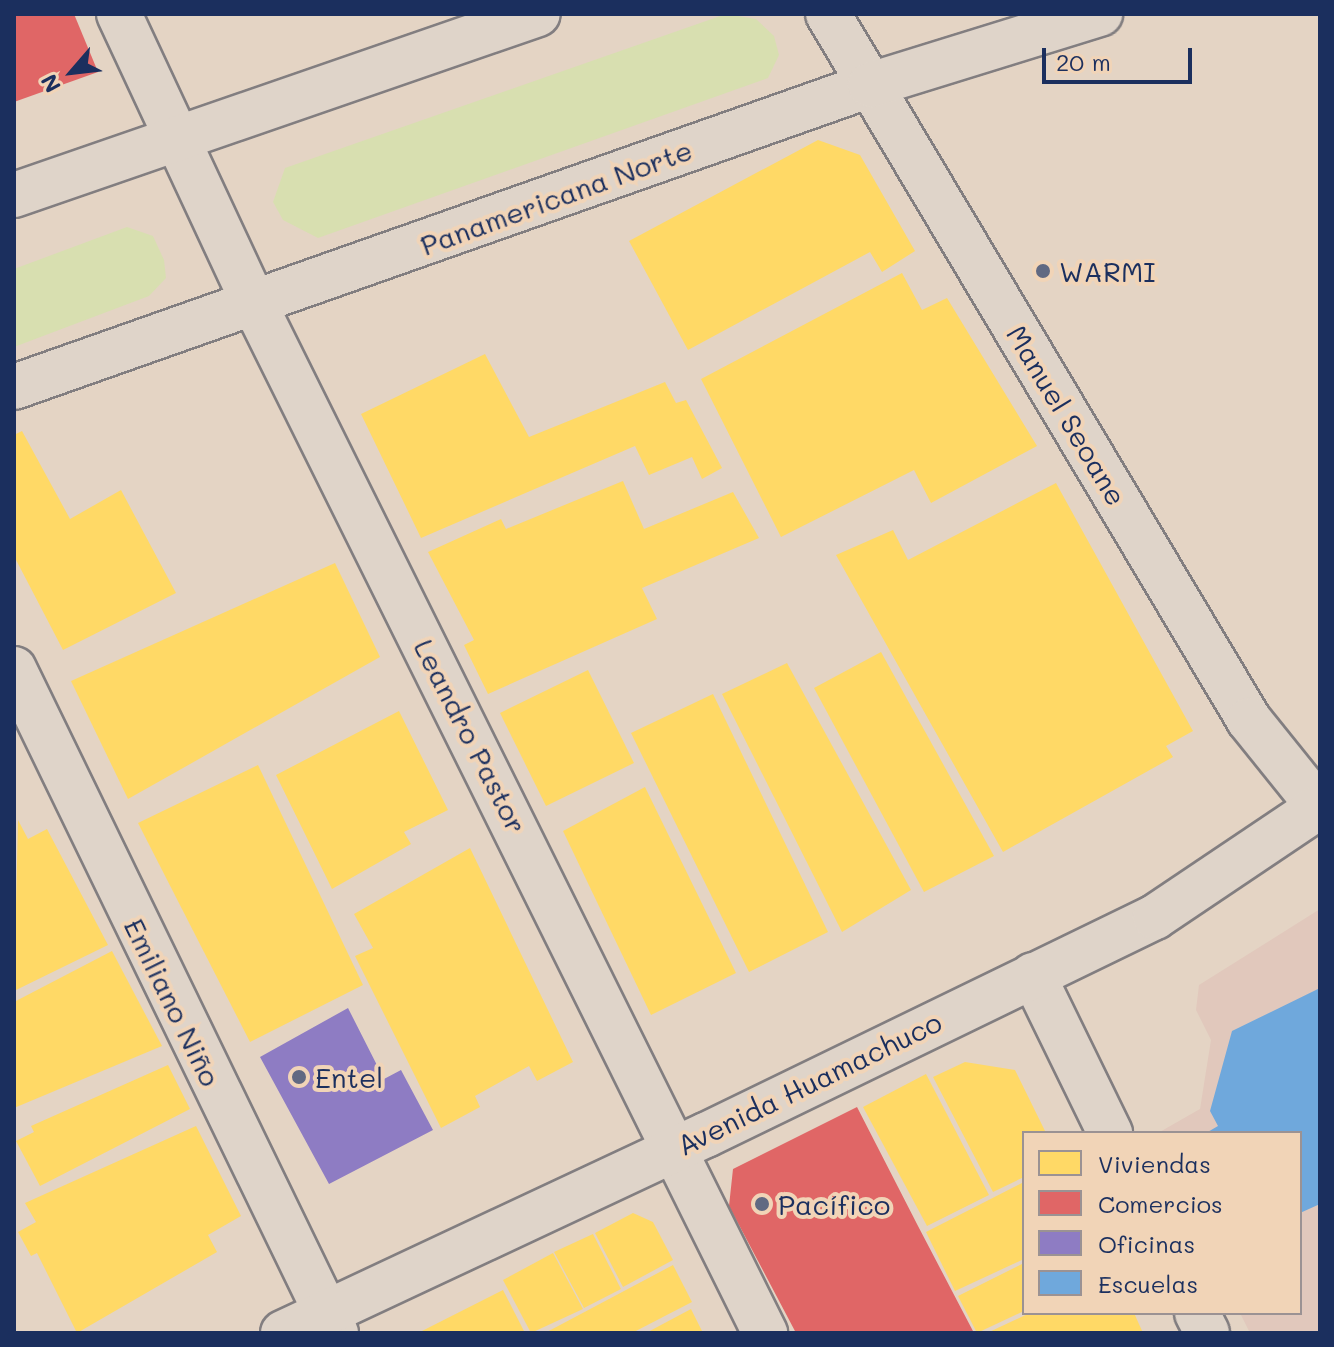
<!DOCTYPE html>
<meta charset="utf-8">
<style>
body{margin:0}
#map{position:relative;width:1334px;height:1347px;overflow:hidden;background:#e4d4c4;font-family:Mali,sans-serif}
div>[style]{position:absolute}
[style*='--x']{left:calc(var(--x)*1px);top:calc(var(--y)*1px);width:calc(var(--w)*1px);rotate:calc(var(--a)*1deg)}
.built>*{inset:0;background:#e1c8bc}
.green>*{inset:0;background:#d8dfb0}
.homes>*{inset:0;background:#ffd966}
.shops>*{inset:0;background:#e06666}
.offices>*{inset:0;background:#8e7cc3}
.schools>*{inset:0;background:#6fa8dc}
.roads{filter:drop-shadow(2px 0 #827e80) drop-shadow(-2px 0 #827e80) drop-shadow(0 2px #827e80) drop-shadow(0 -2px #827e80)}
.street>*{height:44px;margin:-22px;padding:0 22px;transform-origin:22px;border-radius:22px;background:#dfd4c9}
.secondary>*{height:44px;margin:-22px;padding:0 22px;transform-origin:22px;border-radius:22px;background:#dfd4c9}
.primary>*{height:44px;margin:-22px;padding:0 22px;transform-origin:22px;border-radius:22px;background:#dfd4c9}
.highway>*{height:44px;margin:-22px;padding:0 22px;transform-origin:22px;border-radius:22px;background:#dfd4c9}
.dots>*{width:22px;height:22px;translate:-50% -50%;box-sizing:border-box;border:4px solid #f1d4b7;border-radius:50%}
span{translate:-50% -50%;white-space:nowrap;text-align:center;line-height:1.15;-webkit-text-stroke:8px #f1d4b7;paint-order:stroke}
.street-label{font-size:28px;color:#1b2f5e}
.poi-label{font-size:28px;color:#1b2f5e}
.left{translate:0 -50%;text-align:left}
.frame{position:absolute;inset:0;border:16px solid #1b2f5e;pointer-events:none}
.legend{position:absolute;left:1022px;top:1131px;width:280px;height:184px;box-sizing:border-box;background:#f1d4b7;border:2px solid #9b9293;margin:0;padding:10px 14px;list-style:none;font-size:24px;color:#1b2f5e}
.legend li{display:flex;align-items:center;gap:16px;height:40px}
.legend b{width:40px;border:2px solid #9b9293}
.north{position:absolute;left:32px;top:32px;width:80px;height:80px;-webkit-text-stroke:6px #f1d4b7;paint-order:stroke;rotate:242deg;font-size:22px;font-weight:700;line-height:32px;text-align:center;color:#1b2f5e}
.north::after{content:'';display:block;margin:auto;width:28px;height:36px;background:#1b2f5e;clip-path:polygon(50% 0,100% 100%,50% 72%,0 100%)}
.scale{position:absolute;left:1042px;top:48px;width:150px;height:36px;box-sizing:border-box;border:4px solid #1b2f5e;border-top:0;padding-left:10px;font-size:24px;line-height:28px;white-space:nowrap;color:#1b2f5e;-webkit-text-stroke:6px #f1d4b7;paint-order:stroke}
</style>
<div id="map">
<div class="built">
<i style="clip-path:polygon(1320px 909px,1320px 1333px,1250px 1333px,1240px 1313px,1300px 1313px,1300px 1133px,1158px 1133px,1200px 1109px,1211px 1040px,1196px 1010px,1199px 985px)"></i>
</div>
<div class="green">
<i style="clip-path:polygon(726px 14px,756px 19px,774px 36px,779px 55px,768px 78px,318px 238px,283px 220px,273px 202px,285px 168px)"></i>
<i style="clip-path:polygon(127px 227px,153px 236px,164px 260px,166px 278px,149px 296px,14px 347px,14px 269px)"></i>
</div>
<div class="homes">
<i style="clip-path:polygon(818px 140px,860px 155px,915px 251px,882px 272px,870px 252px,688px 350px,629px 241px)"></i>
<i style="clip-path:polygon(902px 273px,922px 310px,947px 298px,1037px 446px,931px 503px,914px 470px,781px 537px,701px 379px)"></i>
<i style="clip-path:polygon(485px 354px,529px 437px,665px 382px,676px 403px,686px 400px,722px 468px,702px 479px,692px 457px,649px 475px,635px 446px,421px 538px,361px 414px)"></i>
<i style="clip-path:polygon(22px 431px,70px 519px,121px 490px,176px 593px,63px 650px,14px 556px,14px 435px)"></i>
<i style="clip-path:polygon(623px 481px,644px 529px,733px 492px,759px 538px,642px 588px,657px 619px,488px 694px,464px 645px,474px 640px,428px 552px,501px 519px,506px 529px)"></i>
<i style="clip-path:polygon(1056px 483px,1193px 731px,1166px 746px,1173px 757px,1003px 852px,836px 555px,893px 530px,908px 560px)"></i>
<i style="clip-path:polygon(335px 563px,380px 657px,128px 799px,71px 681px)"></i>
<i style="clip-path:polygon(881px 652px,994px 856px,924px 892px,814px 688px)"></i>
<i style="clip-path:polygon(787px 663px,911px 890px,842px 932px,722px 694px)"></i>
<i style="clip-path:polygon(588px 670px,634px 763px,546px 806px,500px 713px)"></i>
<i style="clip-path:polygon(713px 694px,828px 932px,749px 972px,631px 733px)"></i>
<i style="clip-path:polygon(399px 711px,448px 810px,404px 832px,411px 844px,332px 889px,276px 775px)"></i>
<i style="clip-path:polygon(258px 765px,363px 985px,250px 1042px,138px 823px)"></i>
<i style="clip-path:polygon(645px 787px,736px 973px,651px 1015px,563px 831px)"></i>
<i style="clip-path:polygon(18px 820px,28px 839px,47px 829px,108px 945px,14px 991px)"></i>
<i style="clip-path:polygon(470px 848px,573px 1062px,537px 1081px,529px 1066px,475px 1096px,480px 1107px,441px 1128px,355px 956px,373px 948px,354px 914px)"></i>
<i style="clip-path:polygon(112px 951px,162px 1046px,14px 1108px,14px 1002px)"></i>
<i style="clip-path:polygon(965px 1062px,1015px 1070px,1046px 1133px,1024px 1133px,1024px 1177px,993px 1192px,933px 1077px)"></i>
<i style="clip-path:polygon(168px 1065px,190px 1109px,40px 1186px,16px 1141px,34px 1132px,31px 1126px)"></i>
<i style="clip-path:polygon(926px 1074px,989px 1195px,927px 1226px,863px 1107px)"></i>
<i style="clip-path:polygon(196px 1126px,241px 1216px,208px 1235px,217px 1252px,77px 1333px,37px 1253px,31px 1256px,18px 1232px,36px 1222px,25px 1203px)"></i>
<i style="clip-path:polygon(1024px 1182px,1024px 1259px,955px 1291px,926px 1232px)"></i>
<i style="clip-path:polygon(633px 1213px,653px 1222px,673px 1260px,623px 1287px,595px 1233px)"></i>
<i style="clip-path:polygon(593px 1234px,621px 1289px,584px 1308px,554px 1252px)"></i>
<i style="clip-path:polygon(553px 1253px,583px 1309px,531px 1333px,503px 1280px)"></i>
<i style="clip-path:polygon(1024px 1263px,1024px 1311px,977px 1333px,958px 1296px)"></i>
<i style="clip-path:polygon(673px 1265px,692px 1302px,632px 1333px,545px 1333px)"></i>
<i style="clip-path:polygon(503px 1290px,525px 1333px,418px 1333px)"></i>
<i style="clip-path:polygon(691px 1309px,703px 1333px,646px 1333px)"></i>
<i style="clip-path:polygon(1030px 1313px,1134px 1313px,1143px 1333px,987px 1333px)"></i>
</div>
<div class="shops">
<i style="clip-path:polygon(14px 14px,74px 14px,98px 72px,14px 102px)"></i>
<i style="clip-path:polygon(857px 1107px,918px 1226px,974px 1333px,796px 1333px,729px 1206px,733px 1169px)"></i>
</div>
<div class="offices">
<i style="clip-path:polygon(348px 1008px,384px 1079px,401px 1070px,433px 1130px,329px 1184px,260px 1057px)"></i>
</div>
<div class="schools">
<i style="clip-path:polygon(1320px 988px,1320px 1204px,1300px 1213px,1300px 1133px,1206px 1133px,1218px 1126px,1210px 1111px,1232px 1031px)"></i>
</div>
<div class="roads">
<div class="street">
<i style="--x:119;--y:14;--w:321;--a:65"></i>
<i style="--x:255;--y:305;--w:1148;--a:63.61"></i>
<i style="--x:828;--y:14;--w:822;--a:59.19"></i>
<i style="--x:1249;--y:720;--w:112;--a:51.2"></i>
<i style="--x:14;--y:669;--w:738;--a:64.13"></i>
</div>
<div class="secondary">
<i style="--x:1033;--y:975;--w:176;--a:64"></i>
<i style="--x:1197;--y:1313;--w:22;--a:63"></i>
</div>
<div class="primary">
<i style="--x:283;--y:1333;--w:467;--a:-25.1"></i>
<i style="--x:706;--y:1135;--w:499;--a:-25.9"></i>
<i style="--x:1155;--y:917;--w:199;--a:-33.9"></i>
</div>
<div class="highway">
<i style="--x:14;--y:195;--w:554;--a:-19.06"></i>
<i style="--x:14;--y:387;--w:908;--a:-19.43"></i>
<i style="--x:870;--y:85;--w:241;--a:-17.2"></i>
</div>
</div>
<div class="dots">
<i style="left:1043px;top:271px;background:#616982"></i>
<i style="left:299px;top:1077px;background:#616982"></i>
<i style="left:762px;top:1204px;background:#616982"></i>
</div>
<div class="street-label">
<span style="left:556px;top:197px;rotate:-20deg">Panamericana Norte</span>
<span style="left:1067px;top:415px;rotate:59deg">Manuel Seoane</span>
<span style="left:471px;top:736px;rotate:63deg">Leandro Pastor</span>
<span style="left:173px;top:1002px;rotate:64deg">Emiliano Niño</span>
<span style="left:809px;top:1083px;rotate:-26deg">Avenida Huamachuco</span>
</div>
<div class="poi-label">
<span class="left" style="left:1059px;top:271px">WARMI</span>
<span class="left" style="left:315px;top:1077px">Entel</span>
<span class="left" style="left:778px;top:1204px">Pacífico</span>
</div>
<div class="frame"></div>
<ul class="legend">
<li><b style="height:22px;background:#ffd966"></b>Viviendas</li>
<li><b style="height:22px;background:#e06666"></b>Comercios</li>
<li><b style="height:22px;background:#8e7cc3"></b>Oficinas</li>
<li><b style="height:22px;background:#6fa8dc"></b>Escuelas</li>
</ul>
<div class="north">N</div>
<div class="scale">20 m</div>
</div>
